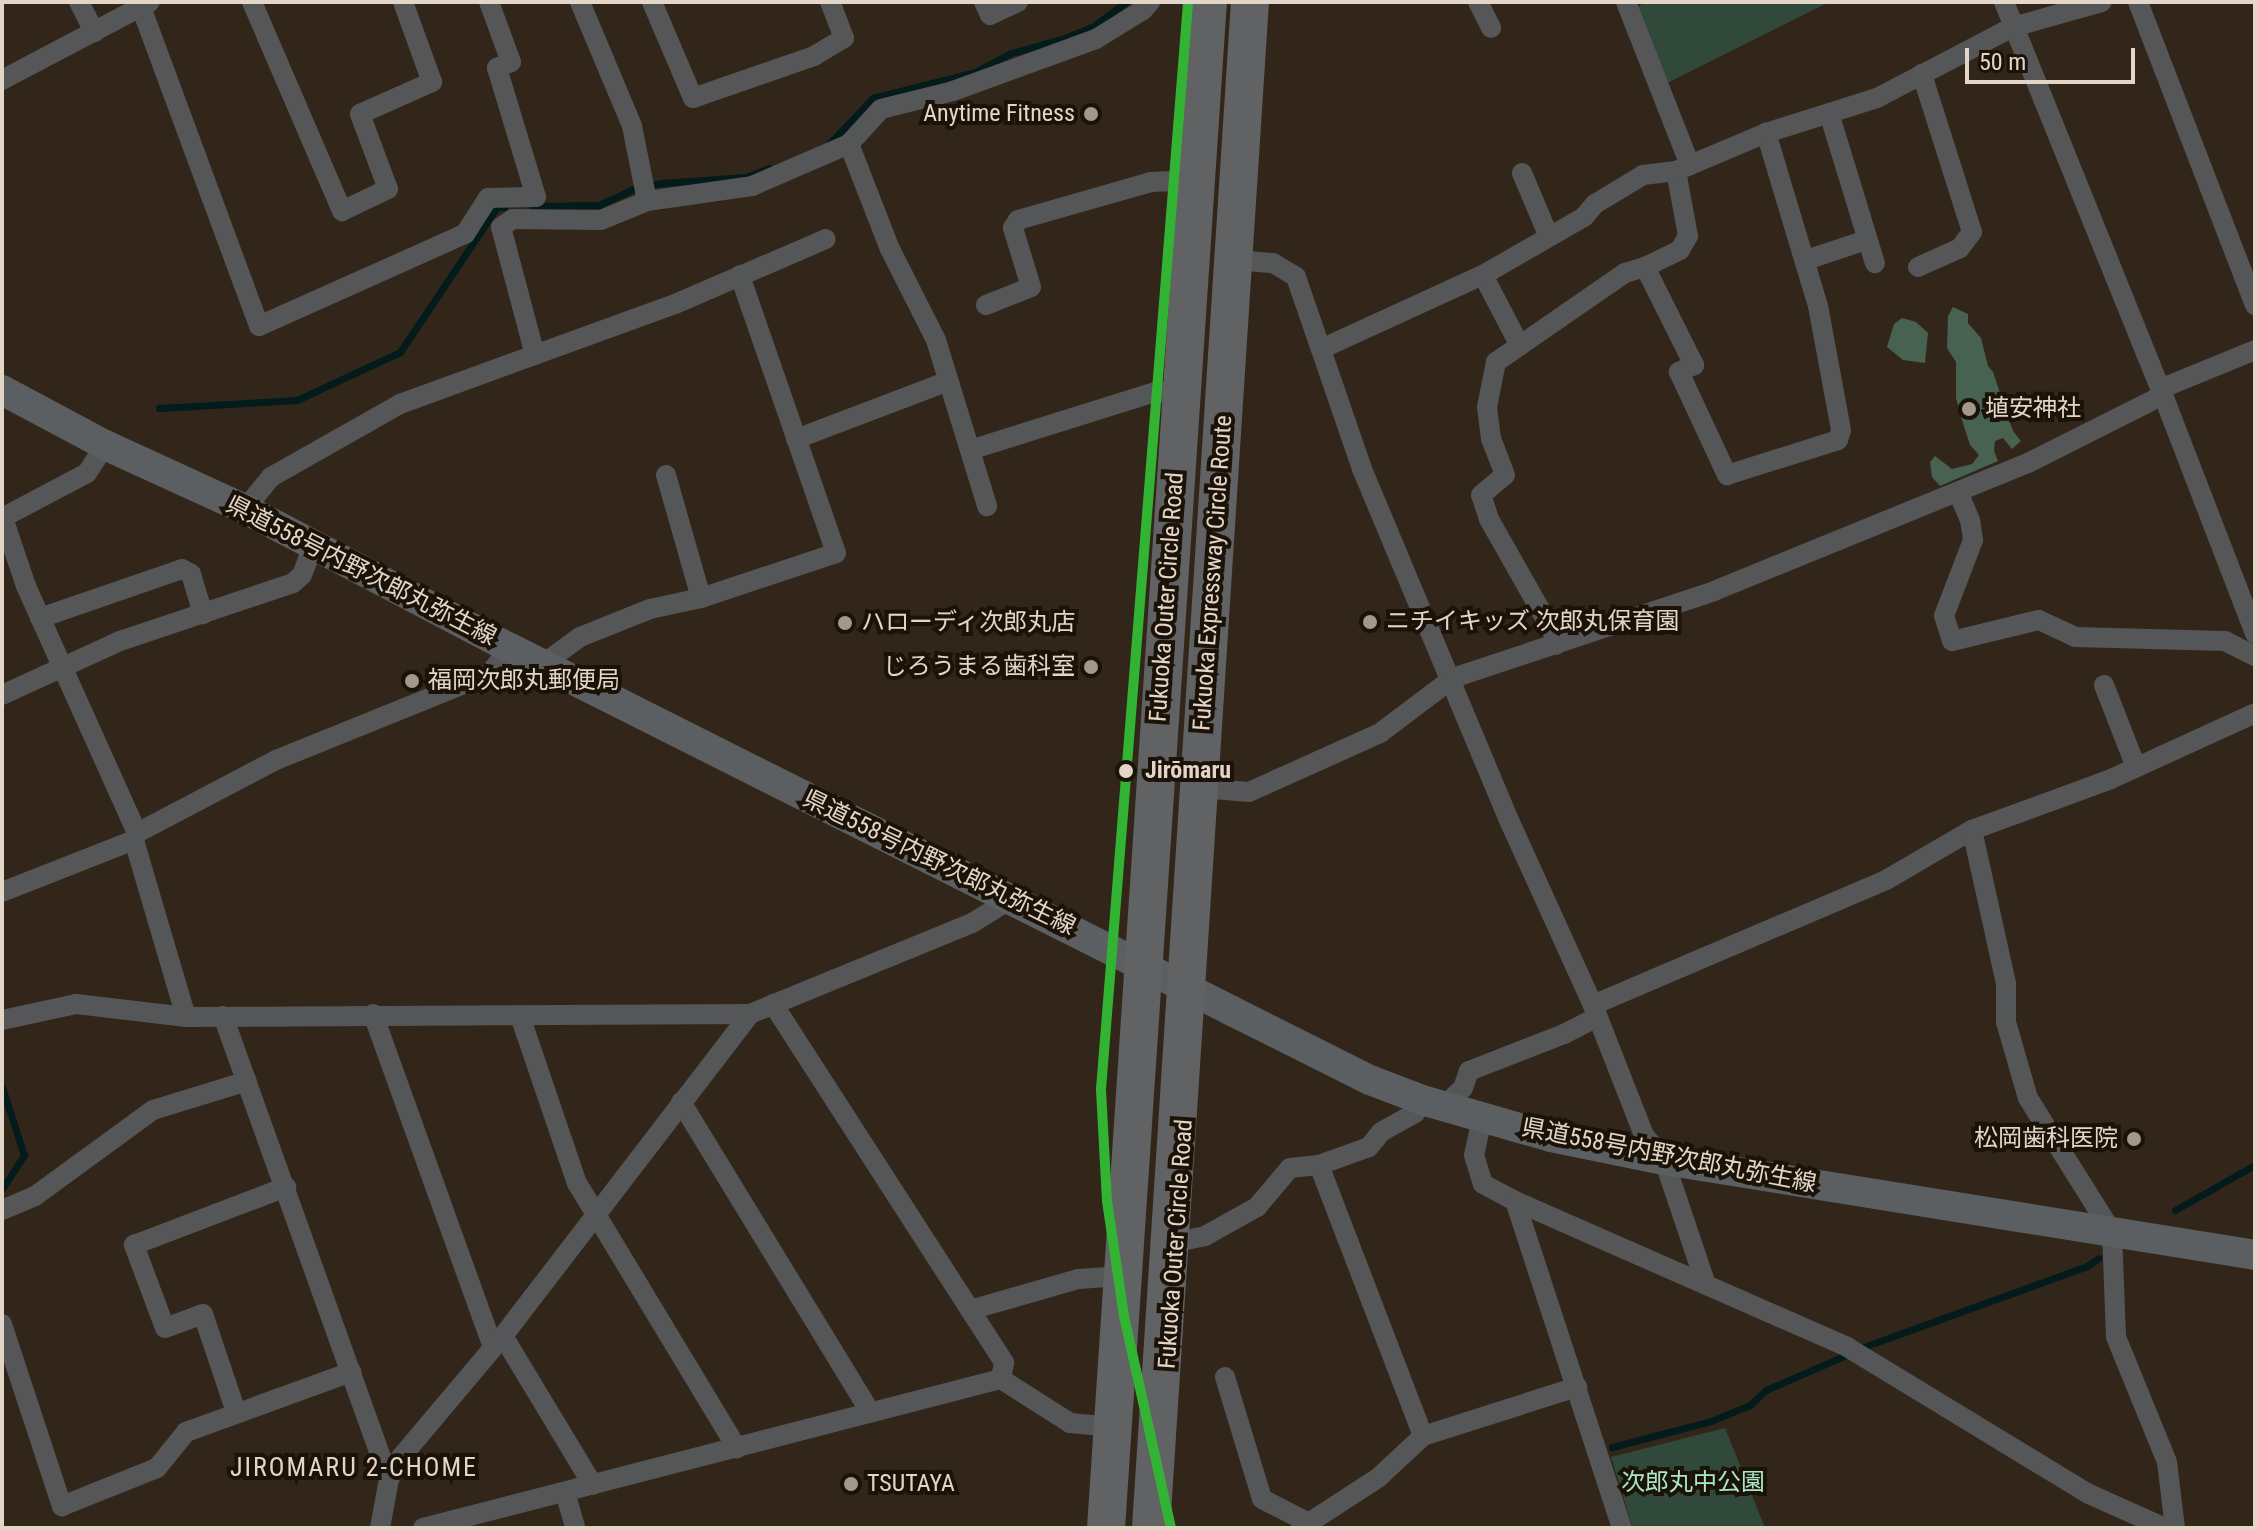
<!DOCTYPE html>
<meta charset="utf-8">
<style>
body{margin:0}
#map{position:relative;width:2257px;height:1530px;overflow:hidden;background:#312619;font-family:"Roboto Condensed","Noto Sans JP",sans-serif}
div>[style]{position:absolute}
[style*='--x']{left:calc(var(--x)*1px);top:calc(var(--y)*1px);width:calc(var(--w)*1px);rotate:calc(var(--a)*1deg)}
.green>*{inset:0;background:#30493a}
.forest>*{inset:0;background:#476251}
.stream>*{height:7px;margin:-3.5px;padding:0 3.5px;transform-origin:3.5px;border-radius:3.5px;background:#041b1c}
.street>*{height:20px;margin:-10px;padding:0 10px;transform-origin:10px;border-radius:10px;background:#555657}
.secondary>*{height:30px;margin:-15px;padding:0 15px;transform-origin:15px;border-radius:15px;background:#5c5f61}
.highway>*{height:38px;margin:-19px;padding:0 19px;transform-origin:19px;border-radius:19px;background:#616263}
.metro-1>*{height:10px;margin:-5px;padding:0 5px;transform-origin:5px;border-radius:5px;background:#33b333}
.dots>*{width:22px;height:22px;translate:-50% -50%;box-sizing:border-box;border:4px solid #1b1208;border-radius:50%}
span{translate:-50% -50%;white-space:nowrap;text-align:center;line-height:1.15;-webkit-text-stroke:8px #1b1208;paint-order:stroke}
.poi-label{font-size:24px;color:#e3d6c8}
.right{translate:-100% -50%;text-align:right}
.left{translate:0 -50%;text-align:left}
.street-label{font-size:24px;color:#e3d6c8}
.stop-label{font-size:24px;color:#e3d6c8;font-weight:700}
.park-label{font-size:24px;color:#aae7c7}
.neighbourhood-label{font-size:26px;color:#e3d6c8;letter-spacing:2px}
.frame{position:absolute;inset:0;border:4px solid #e3d6c8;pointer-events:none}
.scale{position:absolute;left:1965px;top:48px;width:170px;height:36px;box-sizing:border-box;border:4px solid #e3d6c8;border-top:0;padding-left:10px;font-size:24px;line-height:28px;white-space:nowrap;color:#e3d6c8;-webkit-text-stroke:6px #1b1208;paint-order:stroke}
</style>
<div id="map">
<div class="green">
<i style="clip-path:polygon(1645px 2px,1829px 2px,1665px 84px,1634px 9px)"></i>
<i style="clip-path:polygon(1725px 1428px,1765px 1528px,1633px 1528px,1611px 1457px)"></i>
</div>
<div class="forest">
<i style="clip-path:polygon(1953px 307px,1968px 314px,1968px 323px,1981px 338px,1988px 366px,1993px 372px,2013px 431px,2021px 441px,2012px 449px,2003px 438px,1995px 441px,1994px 451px,1998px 461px,1940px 486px,1932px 477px,1930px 462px,1935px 456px,1952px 469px,1972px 464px,1979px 455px,1970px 445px,1962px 420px,1956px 398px,1956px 362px,1947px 348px,1948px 316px)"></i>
<i style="clip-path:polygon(1902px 318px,1916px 322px,1928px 333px,1925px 363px,1903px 360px,1887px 347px,1894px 324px)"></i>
</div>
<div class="stream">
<i style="--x:829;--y:144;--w:64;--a:-46.3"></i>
<i style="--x:873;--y:98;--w:105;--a:-14.3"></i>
<i style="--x:975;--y:72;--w:41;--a:-27.8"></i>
<i style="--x:1011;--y:53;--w:53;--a:-15.4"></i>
<i style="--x:1062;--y:39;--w:32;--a:-22"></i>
<i style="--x:1092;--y:27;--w:42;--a:-36.3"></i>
<i style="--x:532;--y:206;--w:67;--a:-0.9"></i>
<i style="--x:599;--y:205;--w:38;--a:-25"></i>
<i style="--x:633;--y:189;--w:29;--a:-12"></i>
<i style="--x:661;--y:183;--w:85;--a:-4"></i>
<i style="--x:746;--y:177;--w:25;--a:-21"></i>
<i style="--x:159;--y:408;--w:138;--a:-3.3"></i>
<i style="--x:297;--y:400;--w:114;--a:-25"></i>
<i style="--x:400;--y:352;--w:174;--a:-56.2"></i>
<i style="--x:497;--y:207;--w:7;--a:0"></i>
<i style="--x:2;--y:1087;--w:71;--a:72.1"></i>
<i style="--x:24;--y:1155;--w:40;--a:122.9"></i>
<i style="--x:2175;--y:1210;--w:92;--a:-29.4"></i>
<i style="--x:1612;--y:1447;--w:102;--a:-14.7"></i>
<i style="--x:1711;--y:1421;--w:42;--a:-22.3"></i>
<i style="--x:1750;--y:1405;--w:22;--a:-43"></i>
<i style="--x:1766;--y:1390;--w:112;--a:-23.6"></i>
<i style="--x:1869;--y:1345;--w:232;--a:-19.9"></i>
<i style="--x:2087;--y:1266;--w:14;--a:-34"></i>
</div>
<div class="street">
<i style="--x:79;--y:2;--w:34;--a:63"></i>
<i style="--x:252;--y:2;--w:228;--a:66.7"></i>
<i style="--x:342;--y:211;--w:51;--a:-25.6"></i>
<i style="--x:388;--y:189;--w:80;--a:-110.5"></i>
<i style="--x:360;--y:114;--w:79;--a:-24"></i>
<i style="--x:432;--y:82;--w:85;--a:-109.9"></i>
<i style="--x:580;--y:2;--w:134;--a:67.2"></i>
<i style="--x:632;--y:126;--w:76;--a:78.7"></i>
<i style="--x:652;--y:2;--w:104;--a:66.9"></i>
<i style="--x:693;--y:98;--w:128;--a:-19.1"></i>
<i style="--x:814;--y:56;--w:35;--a:-31"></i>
<i style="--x:844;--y:38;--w:39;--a:-111"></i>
<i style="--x:984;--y:2;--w:14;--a:65"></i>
<i style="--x:990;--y:15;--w:31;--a:-25"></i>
<i style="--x:1478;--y:2;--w:29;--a:63"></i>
<i style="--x:1626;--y:2;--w:175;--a:68.6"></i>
<i style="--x:2004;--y:2;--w:424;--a:68"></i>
<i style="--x:2163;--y:395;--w:256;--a:68.9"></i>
<i style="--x:2138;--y:2;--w:325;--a:68.9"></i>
<i style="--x:141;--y:7;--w:340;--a:69.7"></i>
<i style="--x:259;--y:326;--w:226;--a:-24.1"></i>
<i style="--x:465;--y:234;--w:43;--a:-57.4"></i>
<i style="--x:488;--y:198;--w:48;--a:-1.2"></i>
<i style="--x:536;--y:197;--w:135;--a:-106.8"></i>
<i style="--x:497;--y:68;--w:15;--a:-23"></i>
<i style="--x:511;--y:62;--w:64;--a:-110.1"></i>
<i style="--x:2;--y:80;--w:167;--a:-27.8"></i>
<i style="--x:1829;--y:113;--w:157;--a:73"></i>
<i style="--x:849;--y:144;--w:113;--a:68.7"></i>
<i style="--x:890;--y:249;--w:102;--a:63.2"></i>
<i style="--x:936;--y:340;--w:174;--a:72.9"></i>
<i style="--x:1676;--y:171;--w:66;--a:79.5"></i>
<i style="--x:1688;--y:236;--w:16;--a:120"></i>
<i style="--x:1680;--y:250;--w:39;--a:154"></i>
<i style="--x:1645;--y:267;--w:110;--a:63.4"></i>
<i style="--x:1694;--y:365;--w:17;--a:155"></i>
<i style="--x:1679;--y:372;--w:114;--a:65"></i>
<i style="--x:1727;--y:475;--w:116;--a:-17.5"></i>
<i style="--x:1838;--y:440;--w:10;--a:-73"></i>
<i style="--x:1841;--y:430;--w:126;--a:-100.5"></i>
<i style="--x:1818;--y:306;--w:181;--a:-106.7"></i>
<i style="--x:1522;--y:173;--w:69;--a:67.1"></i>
<i style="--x:1236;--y:260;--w:37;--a:5"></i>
<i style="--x:1273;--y:263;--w:27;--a:31"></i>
<i style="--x:1296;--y:277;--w:203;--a:71"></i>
<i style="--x:1362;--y:469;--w:378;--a:67.3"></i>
<i style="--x:1508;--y:818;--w:205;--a:65.6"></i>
<i style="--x:1593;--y:1005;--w:140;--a:68.6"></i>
<i style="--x:1644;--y:1135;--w:32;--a:51"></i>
<i style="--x:1664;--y:1160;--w:129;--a:71.4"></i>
<i style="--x:1806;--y:260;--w:63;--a:-18.4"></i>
<i style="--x:1918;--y:267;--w:46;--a:-24.3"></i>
<i style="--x:1960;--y:248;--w:20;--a:-53"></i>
<i style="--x:1972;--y:232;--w:166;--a:-107.6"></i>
<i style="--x:1483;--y:275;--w:80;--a:62.5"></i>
<i style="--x:986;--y:305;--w:48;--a:-21.8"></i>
<i style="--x:1031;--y:287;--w:62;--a:-107"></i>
<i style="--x:1013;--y:228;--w:9;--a:-58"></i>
<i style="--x:1018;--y:220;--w:138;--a:-15.9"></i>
<i style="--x:1151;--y:182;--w:46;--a:-2.5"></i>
<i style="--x:1321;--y:349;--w:178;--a:-24.6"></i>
<i style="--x:1483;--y:275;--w:116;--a:-29.9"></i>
<i style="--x:1584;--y:217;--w:17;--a:-50"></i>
<i style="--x:1595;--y:204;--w:56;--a:-31.1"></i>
<i style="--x:1643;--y:175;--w:33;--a:-7"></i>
<i style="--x:1676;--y:171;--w:98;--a:-22.9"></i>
<i style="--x:1766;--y:133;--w:116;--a:-17.5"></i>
<i style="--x:1877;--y:98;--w:153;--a:-27.6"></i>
<i style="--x:2013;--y:27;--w:92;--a:-15.7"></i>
<i style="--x:535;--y:355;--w:132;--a:-104.9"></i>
<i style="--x:501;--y:227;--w:14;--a:-34"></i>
<i style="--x:513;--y:219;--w:88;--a:0.7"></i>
<i style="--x:601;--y:220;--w:50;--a:-22.4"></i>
<i style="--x:647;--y:201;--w:106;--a:-8.1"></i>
<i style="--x:752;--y:186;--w:106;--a:-23.4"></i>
<i style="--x:849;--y:144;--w:47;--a:-47.6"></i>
<i style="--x:881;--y:109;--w:74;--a:-14"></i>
<i style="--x:953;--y:91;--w:152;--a:-20"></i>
<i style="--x:1096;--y:39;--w:55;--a:-31.7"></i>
<i style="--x:1143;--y:10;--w:11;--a:-49"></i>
<i style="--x:2160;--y:389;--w:103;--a:-22.3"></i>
<i style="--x:796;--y:439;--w:160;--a:-20.8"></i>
<i style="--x:970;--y:450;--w:194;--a:-17.4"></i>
<i style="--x:1155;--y:392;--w:27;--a:2"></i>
<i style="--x:666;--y:475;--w:128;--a:74.1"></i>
<i style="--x:1958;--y:492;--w:30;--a:67"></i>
<i style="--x:1970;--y:520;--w:20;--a:81"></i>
<i style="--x:1973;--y:540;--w:81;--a:110.9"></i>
<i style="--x:1944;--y:616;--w:26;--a:72"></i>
<i style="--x:1952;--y:641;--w:89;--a:-13.6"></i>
<i style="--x:2039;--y:620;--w:40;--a:25"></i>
<i style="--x:2075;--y:637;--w:150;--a:1.5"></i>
<i style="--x:2225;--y:641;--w:34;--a:27"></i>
<i style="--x:245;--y:509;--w:41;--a:-50.9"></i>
<i style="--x:271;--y:477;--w:148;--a:-29.5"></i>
<i style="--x:400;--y:404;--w:293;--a:-20"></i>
<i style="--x:675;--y:304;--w:164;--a:-23.3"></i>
<i style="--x:2;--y:518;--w:96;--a:-27.9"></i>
<i style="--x:87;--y:473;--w:33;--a:-57"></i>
<i style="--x:3;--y:518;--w:72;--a:71.3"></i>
<i style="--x:26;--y:586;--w:271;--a:65.8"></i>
<i style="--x:40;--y:618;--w:150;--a:-19"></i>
<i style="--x:182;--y:569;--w:10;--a:29"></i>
<i style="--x:191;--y:574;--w:42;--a:73.3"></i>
<i style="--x:1556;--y:645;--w:11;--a:-100"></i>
<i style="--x:1554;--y:634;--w:132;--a:-119.5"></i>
<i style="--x:1489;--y:519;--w:25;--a:-108"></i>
<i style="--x:1481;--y:495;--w:31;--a:-40"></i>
<i style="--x:1505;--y:475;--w:39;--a:-111"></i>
<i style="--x:1491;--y:439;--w:32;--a:-97"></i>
<i style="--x:1487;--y:407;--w:46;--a:-78.7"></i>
<i style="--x:1496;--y:362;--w:157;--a:-34.6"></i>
<i style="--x:1625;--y:273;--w:21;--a:-17"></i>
<i style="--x:543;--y:664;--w:46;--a:-36.1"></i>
<i style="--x:580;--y:637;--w:75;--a:-21.8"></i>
<i style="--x:650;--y:609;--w:52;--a:-12.2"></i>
<i style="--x:701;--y:598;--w:142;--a:-18.4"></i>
<i style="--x:836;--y:553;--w:294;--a:-109.1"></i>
<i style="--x:2104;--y:685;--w:88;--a:68.7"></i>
<i style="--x:2;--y:695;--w:130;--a:-24.6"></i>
<i style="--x:120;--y:641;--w:182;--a:-18.5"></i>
<i style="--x:293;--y:583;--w:12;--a:-42"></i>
<i style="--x:302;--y:575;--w:31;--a:-69"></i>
<i style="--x:1201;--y:788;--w:48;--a:4.8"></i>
<i style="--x:1249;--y:792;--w:144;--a:-24.2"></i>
<i style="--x:1380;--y:733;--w:91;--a:-37"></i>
<i style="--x:1453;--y:678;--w:275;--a:-18.4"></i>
<i style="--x:1714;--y:591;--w:339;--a:-22.2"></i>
<i style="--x:2028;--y:463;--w:151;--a:-26.7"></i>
<i style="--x:1972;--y:830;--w:157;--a:77.5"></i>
<i style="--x:2006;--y:983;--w:39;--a:90"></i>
<i style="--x:2006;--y:1022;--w:79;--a:73.9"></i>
<i style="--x:2028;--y:1098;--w:158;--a:57.9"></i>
<i style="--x:2112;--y:1232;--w:105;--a:87.8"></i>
<i style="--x:2116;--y:1337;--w:135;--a:67.8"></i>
<i style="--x:2167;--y:1462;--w:66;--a:83.1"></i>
<i style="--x:2;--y:892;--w:142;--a:-21.5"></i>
<i style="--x:773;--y:1004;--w:427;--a:57.2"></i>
<i style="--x:1004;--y:1363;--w:16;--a:101"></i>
<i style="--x:1593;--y:1005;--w:319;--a:-23.1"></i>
<i style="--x:1886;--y:880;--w:99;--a:-30.2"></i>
<i style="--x:1972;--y:830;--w:148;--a:-20.1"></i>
<i style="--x:2111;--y:779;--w:158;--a:-24.6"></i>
<i style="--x:373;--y:1014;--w:354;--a:70.2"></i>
<i style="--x:223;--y:1016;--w:492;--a:70.3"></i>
<i style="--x:520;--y:1016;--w:176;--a:71.2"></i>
<i style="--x:577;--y:1183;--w:310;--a:58.9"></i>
<i style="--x:186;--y:1017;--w:184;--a:-106.4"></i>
<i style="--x:134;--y:840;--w:8;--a:-67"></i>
<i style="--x:137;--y:833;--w:157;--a:-27.7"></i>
<i style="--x:276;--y:760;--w:230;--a:-22"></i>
<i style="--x:489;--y:674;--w:33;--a:-51"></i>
<i style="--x:2;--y:1020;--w:76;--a:-12.2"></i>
<i style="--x:76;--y:1004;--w:111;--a:6.7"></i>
<i style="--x:186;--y:1017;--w:564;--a:-0.3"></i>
<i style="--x:750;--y:1014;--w:240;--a:-22.3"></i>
<i style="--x:972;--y:923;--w:46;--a:-31.6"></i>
<i style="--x:681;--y:1102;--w:364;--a:58.6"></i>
<i style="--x:1442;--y:1108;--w:29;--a:-44"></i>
<i style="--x:1463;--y:1088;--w:18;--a:-71"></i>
<i style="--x:1469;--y:1071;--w:102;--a:-21.3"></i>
<i style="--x:1564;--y:1034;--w:37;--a:-27"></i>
<i style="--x:1482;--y:1118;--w:38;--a:102"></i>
<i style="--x:1474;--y:1155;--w:30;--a:73"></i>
<i style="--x:1483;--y:1184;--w:36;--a:28"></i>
<i style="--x:1515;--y:1201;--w:363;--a:23.7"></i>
<i style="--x:1847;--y:1347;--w:283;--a:31.3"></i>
<i style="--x:2089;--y:1494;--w:83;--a:24.1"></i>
<i style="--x:1319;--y:1165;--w:290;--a:69"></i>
<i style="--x:1515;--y:1201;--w:344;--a:71.9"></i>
<i style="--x:2;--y:1210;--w:36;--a:-23"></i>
<i style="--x:35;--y:1196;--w:146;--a:-36.1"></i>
<i style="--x:153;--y:1110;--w:98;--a:-17.1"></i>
<i style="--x:1177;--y:1242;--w:29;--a:-12"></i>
<i style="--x:1205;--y:1236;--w:60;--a:-29.1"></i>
<i style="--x:1257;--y:1207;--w:51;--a:-49.8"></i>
<i style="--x:1290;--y:1168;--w:29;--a:-6"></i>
<i style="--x:1319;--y:1165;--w:53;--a:-19.8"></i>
<i style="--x:1369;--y:1147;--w:19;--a:-51"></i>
<i style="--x:1381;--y:1132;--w:39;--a:-29"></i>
<i style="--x:1415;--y:1113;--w:15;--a:-62"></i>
<i style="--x:970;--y:1310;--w:112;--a:-16"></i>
<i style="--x:1078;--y:1279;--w:44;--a:-3.9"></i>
<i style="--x:2;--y:1324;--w:192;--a:71.8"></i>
<i style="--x:62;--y:1506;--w:102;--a:-21.8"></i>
<i style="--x:157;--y:1468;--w:46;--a:-51.1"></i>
<i style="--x:186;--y:1432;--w:176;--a:-20"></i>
<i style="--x:503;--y:1336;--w:174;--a:58.9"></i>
<i style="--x:1225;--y:1377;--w:127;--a:73.1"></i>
<i style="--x:1262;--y:1499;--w:53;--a:27.1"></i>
<i style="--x:236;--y:1412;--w:103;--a:-108.6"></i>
<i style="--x:203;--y:1314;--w:40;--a:159.8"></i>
<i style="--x:165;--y:1328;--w:89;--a:-110.5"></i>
<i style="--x:134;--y:1245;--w:163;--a:-20.9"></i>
<i style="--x:565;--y:1492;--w:37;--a:74"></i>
<i style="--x:380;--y:1528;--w:50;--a:-79.6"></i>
<i style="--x:389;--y:1479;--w:26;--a:-61"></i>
<i style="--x:402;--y:1456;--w:157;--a:-49.9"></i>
<i style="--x:503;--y:1336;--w:406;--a:-52.5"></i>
<i style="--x:423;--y:1528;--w:597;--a:-14.46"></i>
<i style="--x:1001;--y:1379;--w:82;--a:32.5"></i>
<i style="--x:1070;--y:1423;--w:43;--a:5.3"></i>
<i style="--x:1301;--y:1528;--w:92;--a:-33"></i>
<i style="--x:1378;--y:1478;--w:62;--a:-43"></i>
<i style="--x:1423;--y:1436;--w:162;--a:-17.7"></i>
</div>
<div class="secondary">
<i style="--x:2;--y:390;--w:117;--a:28.1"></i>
<i style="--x:105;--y:445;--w:154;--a:24.6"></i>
<i style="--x:245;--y:509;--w:299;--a:27.7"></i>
<i style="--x:510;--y:648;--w:806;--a:26.69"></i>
<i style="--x:1230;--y:1010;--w:157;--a:26.6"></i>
<i style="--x:1370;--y:1080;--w:56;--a:21"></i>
<i style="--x:1422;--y:1100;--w:134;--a:16"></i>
<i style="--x:1551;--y:1137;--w:115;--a:11.5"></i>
<i style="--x:1664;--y:1160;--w:599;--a:9.13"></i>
</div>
<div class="highway">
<i style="--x:1106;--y:1528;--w:1529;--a:-86.18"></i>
<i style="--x:1151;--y:1528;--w:1529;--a:-86.29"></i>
</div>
<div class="metro-1">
<i style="--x:1171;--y:1528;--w:217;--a:-102.5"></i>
<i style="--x:1124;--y:1316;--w:116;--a:-98.4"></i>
<i style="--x:1107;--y:1201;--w:112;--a:-93.1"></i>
<i style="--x:1101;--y:1089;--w:1090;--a:-85.42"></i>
</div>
<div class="dots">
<i style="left:1091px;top:114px;background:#a5988b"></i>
<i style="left:1969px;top:409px;background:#a5988b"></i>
<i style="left:1370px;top:622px;background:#a5988b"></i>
<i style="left:845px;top:623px;background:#a5988b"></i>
<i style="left:1091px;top:667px;background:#a5988b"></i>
<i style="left:412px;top:681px;background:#a5988b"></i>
<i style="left:1126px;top:771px;background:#e3d6c8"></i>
<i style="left:2134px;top:1139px;background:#a5988b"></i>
<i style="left:851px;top:1484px;background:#a5988b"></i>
</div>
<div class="poi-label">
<span class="right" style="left:1075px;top:114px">Anytime Fitness</span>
<span class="left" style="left:1985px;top:409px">埴安神社</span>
<span class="left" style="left:1386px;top:622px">ニチイキッズ 次郎丸保育園</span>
<span class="left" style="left:861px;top:623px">ハローディ次郎丸店</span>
<span class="right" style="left:1075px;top:667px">じろうまる歯科室</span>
<span class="left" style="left:428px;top:681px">福岡次郎丸郵便局</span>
<span class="right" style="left:2118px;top:1139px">松岡歯科医院</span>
<span class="left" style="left:867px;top:1484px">TSUTAYA</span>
</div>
<div class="street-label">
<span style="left:361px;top:571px;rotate:27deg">県道558号内野次郎丸弥生線</span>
<span style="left:1213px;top:573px;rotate:-86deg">Fukuoka Expressway Circle Route</span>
<span style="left:1167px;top:597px;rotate:-86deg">Fukuoka Outer Circle Road</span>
<span style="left:939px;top:863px;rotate:26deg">県道558号内野次郎丸弥生線</span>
<span style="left:1669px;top:1156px;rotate:11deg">県道558号内野次郎丸弥生線</span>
<span style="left:1176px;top:1244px;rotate:-86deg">Fukuoka Outer Circle Road</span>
</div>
<div class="stop-label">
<span class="left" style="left:1145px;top:771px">Jirōmaru</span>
</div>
<div class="park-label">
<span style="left:1693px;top:1483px">次郎丸中公園</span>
</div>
<div class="neighbourhood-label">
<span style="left:354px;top:1468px">JIROMARU 2-CHOME</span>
</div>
<div class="frame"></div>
<div class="scale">50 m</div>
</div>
